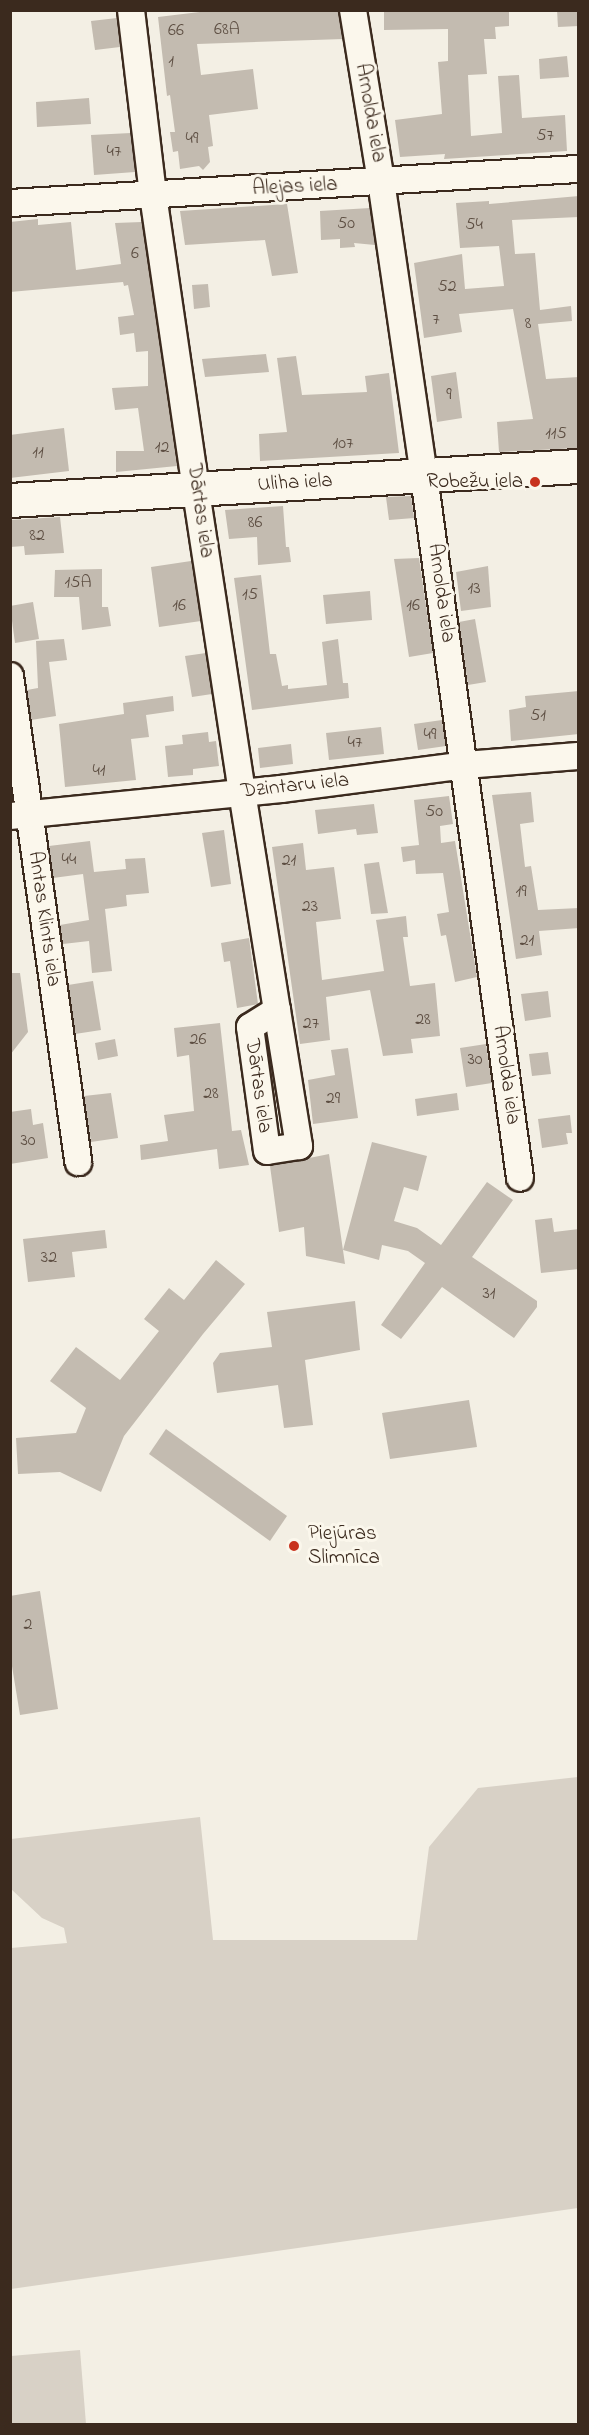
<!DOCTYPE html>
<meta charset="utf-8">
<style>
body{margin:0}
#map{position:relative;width:589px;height:2435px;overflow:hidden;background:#f3efe4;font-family:"Indie Flower",sans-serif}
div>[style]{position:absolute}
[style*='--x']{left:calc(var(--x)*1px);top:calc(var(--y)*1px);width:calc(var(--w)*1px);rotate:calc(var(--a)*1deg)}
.green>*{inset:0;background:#d8d1c6}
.building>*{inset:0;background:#c3bbb0}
.roads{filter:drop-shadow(2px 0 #3b2a1e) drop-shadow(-2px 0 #3b2a1e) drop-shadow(0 2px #3b2a1e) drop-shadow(0 -2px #3b2a1e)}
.minor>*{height:26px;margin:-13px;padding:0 13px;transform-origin:13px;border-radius:13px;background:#fbf7ec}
.major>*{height:33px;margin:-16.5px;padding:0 16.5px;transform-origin:16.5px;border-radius:16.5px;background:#fbf7ec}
.dots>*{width:16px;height:16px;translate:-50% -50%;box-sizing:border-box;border:3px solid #fbf7ec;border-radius:50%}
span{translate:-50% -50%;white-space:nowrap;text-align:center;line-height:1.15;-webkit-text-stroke:6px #fbf7ec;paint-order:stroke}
.number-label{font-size:18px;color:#5d4e42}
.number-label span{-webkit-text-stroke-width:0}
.street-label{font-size:21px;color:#3b2a1e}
.poi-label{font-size:21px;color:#3b2a1e}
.right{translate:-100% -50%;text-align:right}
.left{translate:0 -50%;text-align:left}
.frame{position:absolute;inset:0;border:12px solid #3b2a1e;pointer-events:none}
</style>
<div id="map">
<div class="green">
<i style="clip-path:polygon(578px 1777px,578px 2208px,11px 2289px,11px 1948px,67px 1943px,64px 1928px,42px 1918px,11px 1889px,11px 1839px,200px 1817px,213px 1940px,417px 1940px,429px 1847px,478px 1788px)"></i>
<i style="clip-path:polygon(80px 2350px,86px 2424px,11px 2424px,11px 2356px)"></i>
</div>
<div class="building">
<i style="clip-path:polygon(338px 10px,343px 39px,197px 44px,201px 75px,253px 69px,258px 109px,209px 115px,213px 146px,208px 147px,210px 162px,203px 170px,199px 166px,180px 169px,178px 151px,173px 152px,170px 132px,175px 132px,170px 95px,167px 96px,158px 17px,208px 11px)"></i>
<i style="clip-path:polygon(384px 10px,509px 10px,509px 26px,495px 27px,496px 39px,484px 39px,487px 74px,468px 75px,471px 136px,502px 133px,498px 76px,519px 75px,522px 118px,565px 115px,567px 151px,444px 159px,445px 154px,400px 157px,395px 120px,442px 114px,438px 62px,448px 61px,448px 29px,384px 30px)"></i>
<i style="clip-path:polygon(557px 10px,579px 10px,579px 26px,558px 27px)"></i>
<i style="clip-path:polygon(117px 18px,120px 47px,95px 50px,91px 21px)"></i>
<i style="clip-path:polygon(567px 56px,569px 77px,540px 79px,539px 59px)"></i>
<i style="clip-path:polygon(89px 98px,91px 124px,37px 127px,36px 102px)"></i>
<i style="clip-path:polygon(131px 133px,135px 172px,94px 175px,91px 135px)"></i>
<i style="clip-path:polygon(579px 196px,579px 217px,512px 220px,515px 254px,535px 253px,540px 310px,571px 306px,572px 321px,538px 324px,546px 379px,579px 377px,579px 448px,499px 452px,497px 422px,533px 419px,513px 309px,459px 314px,462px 332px,424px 338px,414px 263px,462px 254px,465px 289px,504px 286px,499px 246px,460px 248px,456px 203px,489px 201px,489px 204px)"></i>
<i style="clip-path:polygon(287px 204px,298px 273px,272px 276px,265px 240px,185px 245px,180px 211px)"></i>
<i style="clip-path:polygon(370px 208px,375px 245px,354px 243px,355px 247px,340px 248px,340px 239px,321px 240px,320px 211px)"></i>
<i style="clip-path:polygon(38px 219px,38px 225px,71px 222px,76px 270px,121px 264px,115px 223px,142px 222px,177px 466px,116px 472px,116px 451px,144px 451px,138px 408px,115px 410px,112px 388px,148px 386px,148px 351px,136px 352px,134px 333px,120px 335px,118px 317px,134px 315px,128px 285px,124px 286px,123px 282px,10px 292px,10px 222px)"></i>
<i style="clip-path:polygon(208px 284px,210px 307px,194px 309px,192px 285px)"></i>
<i style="clip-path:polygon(266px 354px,269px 372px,205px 377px,202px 359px)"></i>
<i style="clip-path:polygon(296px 356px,302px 395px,367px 392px,365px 376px,389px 373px,399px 453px,260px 461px,259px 434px,287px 432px,277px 358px)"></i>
<i style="clip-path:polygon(456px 372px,462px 418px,437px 422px,431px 376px)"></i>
<i style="clip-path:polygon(64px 428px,69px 471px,10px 478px,10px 435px)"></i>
<i style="clip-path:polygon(411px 496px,414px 518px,389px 520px,386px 497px)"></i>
<i style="clip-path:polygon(283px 506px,286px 547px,289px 547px,291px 562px,258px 565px,257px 537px,229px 539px,225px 510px)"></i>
<i style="clip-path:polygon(60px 517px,64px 553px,25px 555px,24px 546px,10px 547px,10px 520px)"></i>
<i style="clip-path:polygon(419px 558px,433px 653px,409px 657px,394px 559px)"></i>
<i style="clip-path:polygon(191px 561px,201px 621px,159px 627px,151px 567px)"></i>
<i style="clip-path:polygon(488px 566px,491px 607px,461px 611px,456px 572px)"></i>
<i style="clip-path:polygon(102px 569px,102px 607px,108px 607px,111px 626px,82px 630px,79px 597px,54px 597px,55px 570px)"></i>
<i style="clip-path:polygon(261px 575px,270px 654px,276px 654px,282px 686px,288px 685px,288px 689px,327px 685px,322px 642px,338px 639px,343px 683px,348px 683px,349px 698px,252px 710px,234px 578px)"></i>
<i style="clip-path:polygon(370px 591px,372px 620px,326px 624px,323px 595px)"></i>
<i style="clip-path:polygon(33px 602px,39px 639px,15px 643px,10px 606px)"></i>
<i style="clip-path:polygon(475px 619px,486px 682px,468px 685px,459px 622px)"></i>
<i style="clip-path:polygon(64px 639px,67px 660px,49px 662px,56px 716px,31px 720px,27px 690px,38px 688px,36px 641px)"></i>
<i style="clip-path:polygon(206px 653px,212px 694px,192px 697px,185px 656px)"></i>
<i style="clip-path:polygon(579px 691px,579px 734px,511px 741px,509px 710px,526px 707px,525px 696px)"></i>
<i style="clip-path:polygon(173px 696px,174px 711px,146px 715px,149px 737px,131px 739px,136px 780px,65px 787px,59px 724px,124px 714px,123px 703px)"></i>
<i style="clip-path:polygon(442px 720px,446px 746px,418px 750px,414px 724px)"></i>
<i style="clip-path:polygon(381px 727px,384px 754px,329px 760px,326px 733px)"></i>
<i style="clip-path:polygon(208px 732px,209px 742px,216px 741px,219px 766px,193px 769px,193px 775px,168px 777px,165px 746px,183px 744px,182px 735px)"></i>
<i style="clip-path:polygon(291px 744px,293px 764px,260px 768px,258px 748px)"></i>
<i style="clip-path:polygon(531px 792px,534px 822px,520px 824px,525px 867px,531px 866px,538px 910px,579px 908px,579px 928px,539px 931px,542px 955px,516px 959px,492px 795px)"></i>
<i style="clip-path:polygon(449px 796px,453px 824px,440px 826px,441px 843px,455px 841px,477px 977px,455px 982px,446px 935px,441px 936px,437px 914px,449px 912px,443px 873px,416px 874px,415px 860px,403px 862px,401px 847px,419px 845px,414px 800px)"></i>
<i style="clip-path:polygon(374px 804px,378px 833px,357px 835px,356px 829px,318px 834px,315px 810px)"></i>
<i style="clip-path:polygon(224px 830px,231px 884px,211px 887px,202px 833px)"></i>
<i style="clip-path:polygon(90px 841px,94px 872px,126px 869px,125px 859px,145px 858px,149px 893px,126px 895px,127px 906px,105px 909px,112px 971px,92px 973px,89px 941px,63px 944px,60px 925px,89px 920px,83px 874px,53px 878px,49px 846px)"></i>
<i style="clip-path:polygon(303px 843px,306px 870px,334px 867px,341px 919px,316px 922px,322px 980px,384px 971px,376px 920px,406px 916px,408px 937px,403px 937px,410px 986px,435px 983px,440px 1036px,411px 1039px,413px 1053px,383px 1056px,370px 990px,326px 997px,330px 1040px,300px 1044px,272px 847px)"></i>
<i style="clip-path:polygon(379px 862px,388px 913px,371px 914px,364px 864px)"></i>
<i style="clip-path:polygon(249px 938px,258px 1004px,237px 1008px,230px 961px,224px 962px,221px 943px)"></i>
<i style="clip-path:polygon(10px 973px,20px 973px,28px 1032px,10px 1055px)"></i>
<i style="clip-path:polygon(93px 981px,101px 1030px,75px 1034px,68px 985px)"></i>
<i style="clip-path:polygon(548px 991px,551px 1017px,525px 1021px,521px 994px)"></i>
<i style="clip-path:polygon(220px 1023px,232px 1131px,241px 1130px,249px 1165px,219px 1169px,217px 1149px,141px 1160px,140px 1145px,168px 1141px,164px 1115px,194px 1111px,189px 1055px,177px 1057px,174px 1028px)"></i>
<i style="clip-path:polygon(115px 1039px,118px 1056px,98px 1060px,95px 1043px)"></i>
<i style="clip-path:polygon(486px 1044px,492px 1083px,466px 1087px,460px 1048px)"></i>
<i style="clip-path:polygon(348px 1048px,358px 1118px,313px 1124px,308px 1080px,335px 1075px,331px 1050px)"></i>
<i style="clip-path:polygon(548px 1052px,551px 1074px,532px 1076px,529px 1054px)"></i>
<i style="clip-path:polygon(111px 1093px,118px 1138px,91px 1142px,84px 1096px)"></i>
<i style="clip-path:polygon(457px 1093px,459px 1110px,417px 1116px,415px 1099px)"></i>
<i style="clip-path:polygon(31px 1109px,33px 1125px,43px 1123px,48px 1158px,10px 1164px,10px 1112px)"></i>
<i style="clip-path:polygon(570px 1115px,572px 1133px,566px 1133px,568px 1144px,542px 1148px,538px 1119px)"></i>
<i style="clip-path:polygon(372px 1142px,427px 1156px,418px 1191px,404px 1187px,394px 1221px,417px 1228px,441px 1245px,487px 1182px,513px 1200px,472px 1257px,537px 1301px,537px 1307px,514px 1338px,442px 1287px,401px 1339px,381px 1325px,425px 1263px,408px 1251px,382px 1245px,379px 1260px,343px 1250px)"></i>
<i style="clip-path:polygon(329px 1154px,345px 1264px,306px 1256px,304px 1227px,279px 1232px,270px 1166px)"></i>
<i style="clip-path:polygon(552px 1218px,554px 1232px,579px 1229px,579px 1269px,541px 1273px,535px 1220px)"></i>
<i style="clip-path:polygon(105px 1230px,107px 1248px,72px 1252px,75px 1277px,28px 1282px,23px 1239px)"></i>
<i style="clip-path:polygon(216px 1260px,245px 1284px,203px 1334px,124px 1436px,101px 1492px,60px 1472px,18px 1474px,16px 1438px,76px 1433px,86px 1408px,50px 1381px,76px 1347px,120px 1380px,159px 1331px,144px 1319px,169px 1288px,184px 1300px)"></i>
<i style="clip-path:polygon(355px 1301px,360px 1350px,305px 1360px,313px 1425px,284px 1428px,278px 1385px,217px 1393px,213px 1363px,220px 1353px,272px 1347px,267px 1312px)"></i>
<i style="clip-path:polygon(469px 1400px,477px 1447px,390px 1459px,382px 1413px)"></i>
<i style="clip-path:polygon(166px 1429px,287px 1516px,270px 1541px,149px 1454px)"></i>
<i style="clip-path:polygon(40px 1591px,58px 1709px,20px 1715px,10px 1654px,10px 1596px)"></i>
</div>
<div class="roads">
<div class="minor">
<i style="--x:131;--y:10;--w:186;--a:83.2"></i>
<i style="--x:153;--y:195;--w:306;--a:81.7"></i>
<i style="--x:197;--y:498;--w:297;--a:81.3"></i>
<i style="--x:242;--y:792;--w:221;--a:80.9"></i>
<i style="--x:277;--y:1010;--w:138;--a:80.8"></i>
<i style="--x:299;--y:1146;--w:32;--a:171"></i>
<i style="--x:267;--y:1151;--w:125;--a:-97.8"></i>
<i style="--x:250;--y:1027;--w:32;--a:-32"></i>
<i style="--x:353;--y:10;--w:173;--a:80.7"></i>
<i style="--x:381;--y:181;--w:313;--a:81.7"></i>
<i style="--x:426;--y:491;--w:693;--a:82.21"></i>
<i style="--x:10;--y:203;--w:569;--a:-3.43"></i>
<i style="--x:10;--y:676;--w:491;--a:82"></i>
<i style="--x:10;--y:816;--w:272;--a:-5.7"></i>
<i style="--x:281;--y:789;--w:186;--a:-7.4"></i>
<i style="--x:465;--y:765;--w:113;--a:-4.6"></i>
</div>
<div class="major">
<i style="--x:10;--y:500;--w:569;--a:-3.43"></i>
</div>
</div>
<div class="dots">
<i style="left:535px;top:482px;background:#c8321e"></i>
<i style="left:294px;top:1546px;background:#c8321e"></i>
</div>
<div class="number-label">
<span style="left:227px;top:30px">68A</span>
<span style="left:176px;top:31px">66</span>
<span style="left:171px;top:62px">1</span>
<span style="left:545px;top:136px">57</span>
<span style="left:192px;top:139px">49</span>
<span style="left:114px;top:152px">47</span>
<span style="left:346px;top:224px">50</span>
<span style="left:474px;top:225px">54</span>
<span style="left:135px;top:254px">6</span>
<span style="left:447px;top:287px">52</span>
<span style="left:436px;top:320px">7</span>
<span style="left:528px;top:324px">8</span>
<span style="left:449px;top:395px">9</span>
<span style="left:556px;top:434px">115</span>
<span style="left:343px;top:444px">107</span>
<span style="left:162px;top:448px">12</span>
<span style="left:38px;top:453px">11</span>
<span style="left:255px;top:523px">86</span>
<span style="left:37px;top:536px">82</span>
<span style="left:78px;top:583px">15A</span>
<span style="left:474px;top:589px">13</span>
<span style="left:250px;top:595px">15</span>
<span style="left:179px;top:606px">16</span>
<span style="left:413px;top:606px">16</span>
<span style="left:538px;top:716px">51</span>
<span style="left:430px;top:735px">49</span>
<span style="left:355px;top:743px">47</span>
<span style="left:99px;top:771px">41</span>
<span style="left:434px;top:812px">50</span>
<span style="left:69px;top:860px">44</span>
<span style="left:289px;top:861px">21</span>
<span style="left:521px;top:892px">19</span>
<span style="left:310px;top:907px">23</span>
<span style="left:527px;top:941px">21</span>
<span style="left:423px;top:1020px">28</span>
<span style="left:311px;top:1024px">27</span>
<span style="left:198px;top:1040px">26</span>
<span style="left:475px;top:1060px">30</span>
<span style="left:211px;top:1094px">28</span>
<span style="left:333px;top:1099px">29</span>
<span style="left:28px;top:1141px">30</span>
<span style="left:49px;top:1258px">32</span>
<span style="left:489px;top:1294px">31</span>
<span style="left:28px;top:1625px">2</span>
</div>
<div class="street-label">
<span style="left:370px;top:113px;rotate:80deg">Arnolda iela</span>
<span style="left:295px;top:187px;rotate:-3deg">Alejas iela</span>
<span style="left:295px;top:483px;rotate:-3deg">Uliha iela</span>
<span style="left:200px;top:511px;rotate:82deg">Dārtas iela</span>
<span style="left:441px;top:593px;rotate:82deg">Arnolda iela</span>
<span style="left:295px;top:786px;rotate:-6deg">Dzintaru iela</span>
<span style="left:44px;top:919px;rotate:82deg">Antas Klints iela</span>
<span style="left:506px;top:1075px;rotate:82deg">Arnolda iela</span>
<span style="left:258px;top:1086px;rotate:82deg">Dārtas iela</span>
</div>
<div class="poi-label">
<span class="right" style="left:523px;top:482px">Robežu iela</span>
<span class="left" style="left:308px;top:1546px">Piejūras<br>Slimnīca</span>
</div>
<div class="frame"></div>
</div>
